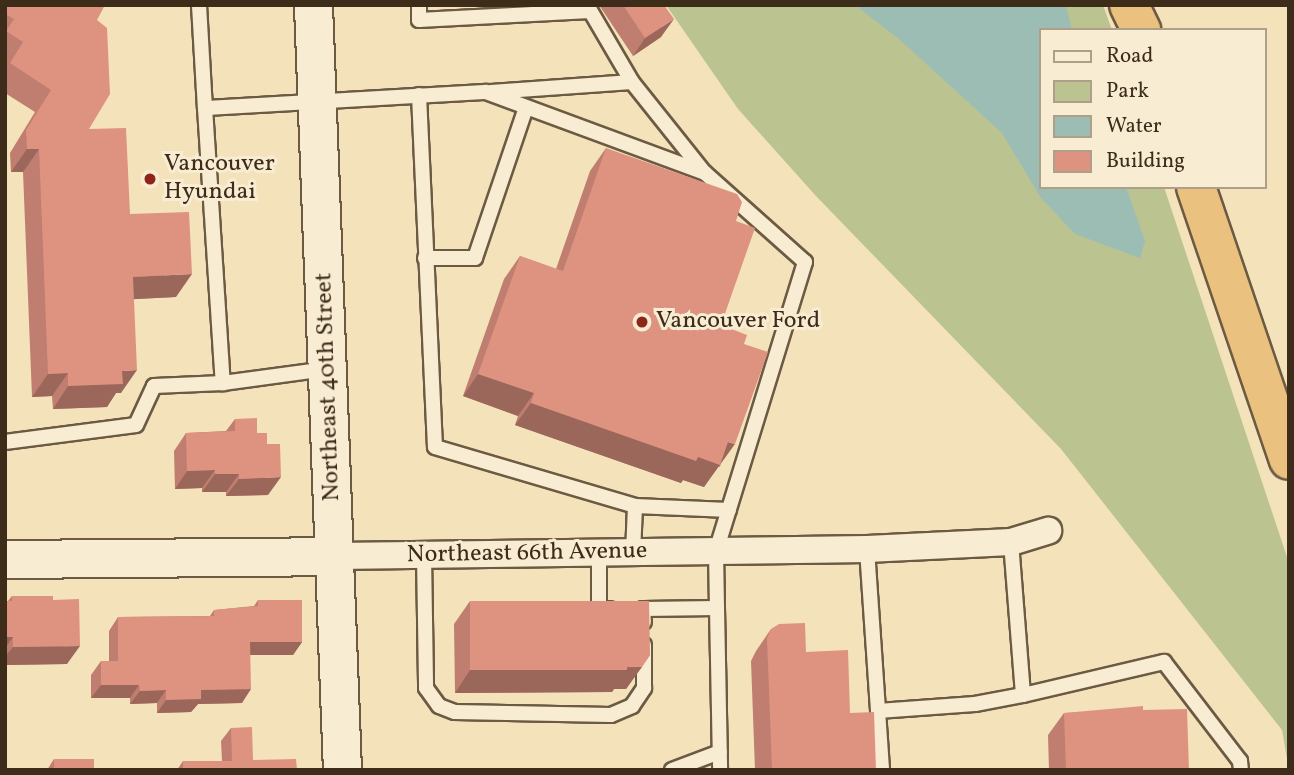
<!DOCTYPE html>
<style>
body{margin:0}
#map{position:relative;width:1294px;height:775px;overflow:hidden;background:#f4e2bb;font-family:Vollkorn,serif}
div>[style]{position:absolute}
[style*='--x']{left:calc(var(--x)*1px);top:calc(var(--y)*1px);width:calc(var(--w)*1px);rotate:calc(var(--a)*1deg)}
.green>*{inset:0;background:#bbc391}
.water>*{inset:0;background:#9cbdb3}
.roads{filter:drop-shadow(2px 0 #6c5a43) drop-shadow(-2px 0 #6c5a43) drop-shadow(0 2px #6c5a43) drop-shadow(0 -2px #6c5a43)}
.lane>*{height:14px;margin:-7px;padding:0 7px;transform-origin:7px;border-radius:7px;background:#f8ecd3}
.street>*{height:26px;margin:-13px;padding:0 13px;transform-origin:13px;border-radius:13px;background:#f8ecd3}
.secondary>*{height:37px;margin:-18.5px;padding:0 18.5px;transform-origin:18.5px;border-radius:18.5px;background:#f8ecd3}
.highway>*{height:38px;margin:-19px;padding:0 19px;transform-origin:19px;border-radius:19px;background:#eac17e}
.wall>*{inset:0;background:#bf7e6f}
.shaded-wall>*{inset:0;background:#9b675a}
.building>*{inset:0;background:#de9381}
.dots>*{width:19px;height:19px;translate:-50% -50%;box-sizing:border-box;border:4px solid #f8ecd3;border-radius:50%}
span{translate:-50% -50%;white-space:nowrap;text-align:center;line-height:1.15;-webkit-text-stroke:6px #f8ecd3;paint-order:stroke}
.poi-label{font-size:24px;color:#3e2c1b}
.left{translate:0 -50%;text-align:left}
.street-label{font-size:24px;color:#3e2c1b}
.frame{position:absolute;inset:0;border:7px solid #3e2c1b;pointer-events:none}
.legend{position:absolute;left:1039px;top:28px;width:228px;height:161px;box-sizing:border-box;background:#f8ecd3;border:2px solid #ae9f89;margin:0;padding:9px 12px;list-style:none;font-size:21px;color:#3e2c1b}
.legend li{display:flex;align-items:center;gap:14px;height:35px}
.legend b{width:35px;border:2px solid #ae9f89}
</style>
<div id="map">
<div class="green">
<i style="clip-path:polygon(666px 5px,1103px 5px,1112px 30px,1040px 30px,1040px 187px,1164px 187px,1289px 563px,1289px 770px,1282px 730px,1061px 449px,816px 196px,738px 109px)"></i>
</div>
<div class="water">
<i style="clip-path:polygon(855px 5px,1066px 5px,1072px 30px,1040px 30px,1040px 187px,1126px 187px,1145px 241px,1140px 258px,1075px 234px,1041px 198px,1002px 133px,899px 39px)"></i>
</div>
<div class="roads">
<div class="lane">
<i style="--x:199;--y:5;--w:103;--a:86.7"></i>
<i style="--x:205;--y:108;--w:281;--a:-3.3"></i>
<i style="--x:486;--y:92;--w:233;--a:20.3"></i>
<i style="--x:705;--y:173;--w:134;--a:41.7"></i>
<i style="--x:805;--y:262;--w:302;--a:107.1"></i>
<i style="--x:716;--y:551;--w:57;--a:89"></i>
<i style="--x:717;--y:608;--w:74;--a:179.2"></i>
<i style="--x:643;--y:609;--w:13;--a:86"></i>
<i style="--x:419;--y:5;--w:15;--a:90"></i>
<i style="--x:419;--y:20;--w:171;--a:-3"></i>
<i style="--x:632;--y:82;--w:114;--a:51.4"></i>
<i style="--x:491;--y:92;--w:141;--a:-4.1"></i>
<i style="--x:632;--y:82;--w:89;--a:-120.3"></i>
<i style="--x:419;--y:95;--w:352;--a:87.4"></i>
<i style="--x:435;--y:447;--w:209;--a:16.4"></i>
<i style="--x:635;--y:506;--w:47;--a:92.4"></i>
<i style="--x:205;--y:108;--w:276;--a:86.3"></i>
<i style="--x:425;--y:258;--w:50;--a:0"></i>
<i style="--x:475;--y:258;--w:159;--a:-71.3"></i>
<i style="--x:5;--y:442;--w:132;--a:-7.4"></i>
<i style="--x:136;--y:425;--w:43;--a:-65.2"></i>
<i style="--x:154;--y:386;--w:69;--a:-2.5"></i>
<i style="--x:223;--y:383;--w:105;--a:-7.7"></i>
<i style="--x:635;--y:506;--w:94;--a:2.4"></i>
<i style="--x:1011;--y:542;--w:153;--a:85.5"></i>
<i style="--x:1023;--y:695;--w:145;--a:-13.2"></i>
<i style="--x:1164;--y:662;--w:125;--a:52.5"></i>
<i style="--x:1240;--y:761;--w:9;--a:84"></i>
<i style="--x:867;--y:549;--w:222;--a:86.1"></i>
<i style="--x:599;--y:553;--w:57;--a:90"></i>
<i style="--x:599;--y:610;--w:11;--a:-5"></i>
<i style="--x:424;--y:555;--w:133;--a:89.1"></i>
<i style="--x:426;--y:688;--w:22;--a:54"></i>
<i style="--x:439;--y:706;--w:17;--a:21"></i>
<i style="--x:455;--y:712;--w:156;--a:1.1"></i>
<i style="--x:611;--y:715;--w:23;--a:-23"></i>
<i style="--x:632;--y:706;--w:22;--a:-56"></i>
<i style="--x:644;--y:688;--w:43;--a:-90"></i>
<i style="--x:717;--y:608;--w:162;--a:88.9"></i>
<i style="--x:878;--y:711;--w:97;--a:-4.1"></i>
<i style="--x:975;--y:704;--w:49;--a:-10.6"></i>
<i style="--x:672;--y:770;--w:51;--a:-20.6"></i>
</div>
<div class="street">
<i style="--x:336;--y:556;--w:531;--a:-0.76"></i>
<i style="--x:867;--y:549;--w:144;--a:-2.8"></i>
<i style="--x:1011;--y:542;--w:39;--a:-17"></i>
</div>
<div class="secondary">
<i style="--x:313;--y:5;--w:766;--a:87.83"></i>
<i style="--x:5;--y:559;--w:331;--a:-0.5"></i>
</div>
<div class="highway">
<i style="--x:1129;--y:5;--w:28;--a:64"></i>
<i style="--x:1196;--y:187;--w:288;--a:71.2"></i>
</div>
</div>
<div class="wall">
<i style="clip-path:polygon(5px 5px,97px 20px,89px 129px,130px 214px,176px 297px,134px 299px,121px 393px,116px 393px,107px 407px,53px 409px,52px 396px,32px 397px,23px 172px,11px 172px,10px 153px,35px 112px,5px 93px,5px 68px,7px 65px,5px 63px)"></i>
<i style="clip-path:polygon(599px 5px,664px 5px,661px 37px,633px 56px)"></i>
<i style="clip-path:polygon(606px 148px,736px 221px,721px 325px,744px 344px,720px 467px,718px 466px,704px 487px,683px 480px,681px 483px,515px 425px,518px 416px,463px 396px,504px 279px,520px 256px,556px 269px,590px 171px)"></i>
<i style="clip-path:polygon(235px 419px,257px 433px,268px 495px,226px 496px,226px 492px,202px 492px,202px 488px,175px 489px,174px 451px,186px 433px,226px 431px)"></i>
<i style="clip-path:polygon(12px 596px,53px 600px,67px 664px,5px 665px,5px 601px,8px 601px)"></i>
<i style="clip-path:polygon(258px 600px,302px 642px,293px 655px,250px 655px,242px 703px,198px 704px,191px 712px,157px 713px,157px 703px,130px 704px,130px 698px,91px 698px,91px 675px,101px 661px,109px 661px,109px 631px,118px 617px,210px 616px,214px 610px,254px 606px)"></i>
<i style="clip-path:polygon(470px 601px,650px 655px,626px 689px,614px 689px,612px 692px,455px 693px,454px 624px)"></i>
<i style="clip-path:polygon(771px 629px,806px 652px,850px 713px,876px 770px,755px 770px,751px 661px,756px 651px)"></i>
<i style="clip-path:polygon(1143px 710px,1189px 770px,1049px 770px,1048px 735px,1064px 713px)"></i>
<i style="clip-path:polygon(231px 728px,253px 760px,297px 770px,177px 770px,183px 761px,222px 761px,221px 741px)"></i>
<i style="clip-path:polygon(54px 759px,94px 770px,47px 770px)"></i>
</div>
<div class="shaded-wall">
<i style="clip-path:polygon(674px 19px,661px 37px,633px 56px,645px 38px)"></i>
<i style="clip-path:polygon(27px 149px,39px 149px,23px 172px,11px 172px)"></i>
<i style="clip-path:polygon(192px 274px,176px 297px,117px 300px,133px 277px)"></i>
<i style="clip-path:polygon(137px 370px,121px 393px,116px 393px,107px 407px,53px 409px,68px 386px,122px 371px)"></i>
<i style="clip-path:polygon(68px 373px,52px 396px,32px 397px,48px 374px)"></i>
<i style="clip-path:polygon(478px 374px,534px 393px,518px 416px,463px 396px)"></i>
<i style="clip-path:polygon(531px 403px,698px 457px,728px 442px,735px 444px,704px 487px,683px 480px,681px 483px,515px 425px)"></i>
<i style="clip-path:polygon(215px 470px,202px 488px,175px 489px,187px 471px)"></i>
<i style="clip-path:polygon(215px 474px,239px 474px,226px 492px,202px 492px)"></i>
<i style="clip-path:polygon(281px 477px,268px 495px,226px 496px,239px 479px)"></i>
<i style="clip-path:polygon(5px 637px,13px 637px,5px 648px)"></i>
<i style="clip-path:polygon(250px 642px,302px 642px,293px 655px,241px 655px)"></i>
<i style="clip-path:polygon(80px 646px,67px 664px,5px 665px,5px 657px,13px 647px)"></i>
<i style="clip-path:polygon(642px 667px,626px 689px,614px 689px,612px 692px,455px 693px,470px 670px)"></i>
<i style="clip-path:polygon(101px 685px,139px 685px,130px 698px,91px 698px)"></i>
<i style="clip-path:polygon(251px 689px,242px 703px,198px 704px,191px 712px,157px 713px,166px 700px,201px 690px)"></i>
<i style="clip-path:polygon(166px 690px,157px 703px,130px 704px,140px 691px)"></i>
</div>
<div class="building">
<i style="clip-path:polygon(5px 5px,105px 5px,97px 20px,107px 28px,110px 94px,89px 129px,126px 128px,130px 214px,189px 212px,192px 274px,133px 277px,137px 370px,122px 371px,123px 384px,68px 386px,68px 373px,48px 374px,39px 149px,27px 149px,26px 130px,51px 90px,10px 63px,23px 42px,6px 31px,14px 19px,5px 14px)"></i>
<i style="clip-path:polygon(623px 5px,664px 5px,674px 19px,645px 38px)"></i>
<i style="clip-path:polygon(606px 148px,737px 194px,742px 202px,736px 221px,755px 228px,721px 325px,747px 335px,744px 344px,768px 352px,735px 444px,728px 442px,720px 465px,698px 457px,696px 461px,531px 403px,534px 393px,478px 374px,520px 256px,563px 271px)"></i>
<i style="clip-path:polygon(257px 418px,257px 433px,267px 433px,267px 444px,280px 444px,281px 477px,239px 479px,239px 474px,215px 474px,215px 470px,187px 471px,186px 433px,235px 431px,235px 419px)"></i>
<i style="clip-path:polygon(12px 596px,53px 596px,53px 600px,79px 599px,80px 646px,13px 647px,13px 637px,5px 637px,5px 601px,12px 601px)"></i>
<i style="clip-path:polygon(258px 600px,302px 600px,302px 642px,250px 642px,251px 689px,201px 690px,201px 699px,166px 700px,166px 690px,140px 691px,139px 685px,101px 685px,101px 661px,118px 661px,118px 617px,214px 616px,214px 610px,258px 606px)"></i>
<i style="clip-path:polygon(470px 601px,649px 601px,650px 655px,642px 667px,627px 667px,627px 670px,470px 670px)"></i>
<i style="clip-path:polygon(805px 623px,806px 652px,848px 650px,850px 713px,874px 712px,876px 770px,772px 770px,767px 638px,771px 629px,779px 624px)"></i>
<i style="clip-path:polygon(1143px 706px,1143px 710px,1187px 709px,1189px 770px,1066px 770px,1064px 713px)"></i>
<i style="clip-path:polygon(252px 727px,253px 760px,296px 759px,297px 770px,183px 770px,183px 761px,232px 761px,231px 728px)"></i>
<i style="clip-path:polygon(54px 759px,94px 759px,94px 770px,54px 770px)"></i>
</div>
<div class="dots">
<i style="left:150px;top:179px;background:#8f2418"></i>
<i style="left:642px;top:322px;background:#8f2418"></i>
</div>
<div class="poi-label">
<span class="left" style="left:164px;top:179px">Vancouver<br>Hyundai</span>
<span class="left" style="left:656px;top:322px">Vancouver Ford</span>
</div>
<div class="street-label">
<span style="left:329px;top:387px;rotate:-92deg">Northeast 40th Street</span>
<span style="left:527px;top:554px;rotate:-1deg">Northeast 66th Avenue</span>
</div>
<div class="frame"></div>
<ul class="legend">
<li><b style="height:9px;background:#f8ecd3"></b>Road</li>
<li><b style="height:19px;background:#bbc391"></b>Park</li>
<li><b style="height:19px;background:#9cbdb3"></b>Water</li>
<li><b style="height:19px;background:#de9381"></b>Building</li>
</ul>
</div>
